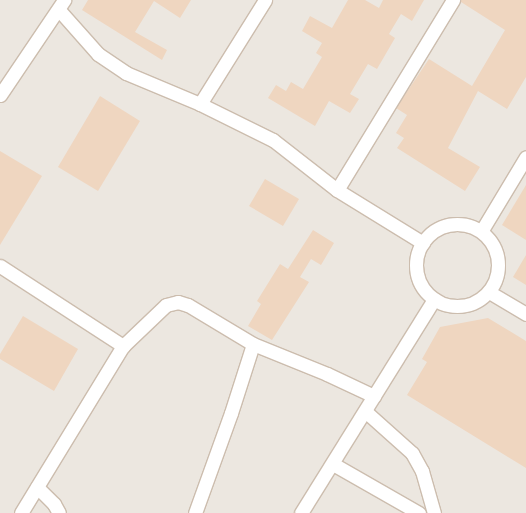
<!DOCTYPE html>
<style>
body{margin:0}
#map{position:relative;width:526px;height:513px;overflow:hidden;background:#fbf5e7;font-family:"IBM Plex Sans",sans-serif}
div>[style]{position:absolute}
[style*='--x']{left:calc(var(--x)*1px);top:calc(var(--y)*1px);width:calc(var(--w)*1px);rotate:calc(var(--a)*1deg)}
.industrial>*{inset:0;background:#ece7e0}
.building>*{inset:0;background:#efd6c0}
.roads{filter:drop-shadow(1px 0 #ccbdae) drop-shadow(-1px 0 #ccbdae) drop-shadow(0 1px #ccbdae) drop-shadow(0 -1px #ccbdae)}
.minor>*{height:13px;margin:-6.5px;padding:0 6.5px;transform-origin:6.5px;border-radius:6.5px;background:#fff}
.minor>.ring{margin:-6.5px;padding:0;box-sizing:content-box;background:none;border:13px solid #fff;border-radius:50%}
span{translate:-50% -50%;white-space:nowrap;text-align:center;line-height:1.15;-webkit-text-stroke:3px #fef8ed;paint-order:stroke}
</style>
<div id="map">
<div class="industrial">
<i style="clip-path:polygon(0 0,526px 0,526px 513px,0 513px)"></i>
</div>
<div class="building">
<i style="clip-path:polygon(88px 0,191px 0,180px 18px,154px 1px,135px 32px,167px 50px,162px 60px,82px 10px)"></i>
<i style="clip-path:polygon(348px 0,365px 0,379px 8px,383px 0,424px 0,412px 21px,401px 14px,389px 34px,395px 38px,377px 69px,368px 64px,350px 94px,359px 99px,350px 113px,329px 101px,315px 126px,268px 98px,276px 85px,286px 91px,291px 82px,303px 89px,322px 57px,316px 53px,322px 43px,302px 31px,310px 16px,332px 28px)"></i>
<i style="clip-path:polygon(461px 0,526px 0,526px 77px,507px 109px,478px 91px,448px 148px,480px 167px,465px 191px,397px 148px,404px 138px,396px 133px,407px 115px,396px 108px,429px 59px,472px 86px,505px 30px,461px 2px)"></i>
<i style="clip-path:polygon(100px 96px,140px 121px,98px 191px,58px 167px)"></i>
<i style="clip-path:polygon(0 151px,42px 176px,0 245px)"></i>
<i style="clip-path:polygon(265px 179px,299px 199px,283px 226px,249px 206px)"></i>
<i style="clip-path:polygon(526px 185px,526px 240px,502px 225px)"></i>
<i style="clip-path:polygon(313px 230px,334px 243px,321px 265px,311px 259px,300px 277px,309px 282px,272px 340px,248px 326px,261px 304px,257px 301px,280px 264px,288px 269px)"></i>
<i style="clip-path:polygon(526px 255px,526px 285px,513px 277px)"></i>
<i style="clip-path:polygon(23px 316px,78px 349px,54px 391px,0 359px,0 354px)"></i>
<i style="clip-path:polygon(488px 318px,526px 341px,526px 468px,407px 395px,427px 362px,422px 359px,440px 327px)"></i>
</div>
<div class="roads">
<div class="minor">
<i style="--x:59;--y:10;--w:59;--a:48.4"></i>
<i style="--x:98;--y:54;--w:34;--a:34"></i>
<i style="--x:126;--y:73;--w:80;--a:22.7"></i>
<i style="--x:200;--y:104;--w:81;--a:26.3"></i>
<i style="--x:273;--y:140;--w:81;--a:38"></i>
<i style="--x:337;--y:190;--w:101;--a:31.6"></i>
<i style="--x:0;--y:95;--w:115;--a:-56"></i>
<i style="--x:200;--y:104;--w:123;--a:-58"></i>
<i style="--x:337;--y:190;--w:223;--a:-58.6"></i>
<i class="ring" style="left:416px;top:224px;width:69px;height:69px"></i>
<i style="--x:482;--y:230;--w:85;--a:-58.9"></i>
<i style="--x:0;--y:266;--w:147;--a:33"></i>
<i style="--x:489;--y:292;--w:43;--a:30.7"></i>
<i style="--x:365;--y:411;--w:63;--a:41.8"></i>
<i style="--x:412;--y:453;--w:21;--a:61"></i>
<i style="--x:422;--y:471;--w:44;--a:74.1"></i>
<i style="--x:333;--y:464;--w:99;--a:29.7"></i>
<i style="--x:37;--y:487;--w:24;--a:45"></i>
<i style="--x:54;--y:504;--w:10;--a:61"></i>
<i style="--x:21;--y:513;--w:196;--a:-58.6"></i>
<i style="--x:123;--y:346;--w:59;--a:-43.6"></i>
<i style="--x:166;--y:305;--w:12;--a:-14"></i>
<i style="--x:178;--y:302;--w:10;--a:17"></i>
<i style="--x:188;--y:305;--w:76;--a:31"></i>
<i style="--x:253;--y:344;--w:80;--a:22.1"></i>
<i style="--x:327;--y:374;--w:52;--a:25.1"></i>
<i style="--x:195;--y:513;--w:106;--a:-70.2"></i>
<i style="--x:231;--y:413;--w:72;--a:-72.3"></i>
<i style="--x:301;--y:513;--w:252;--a:-58.1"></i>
</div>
</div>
</div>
